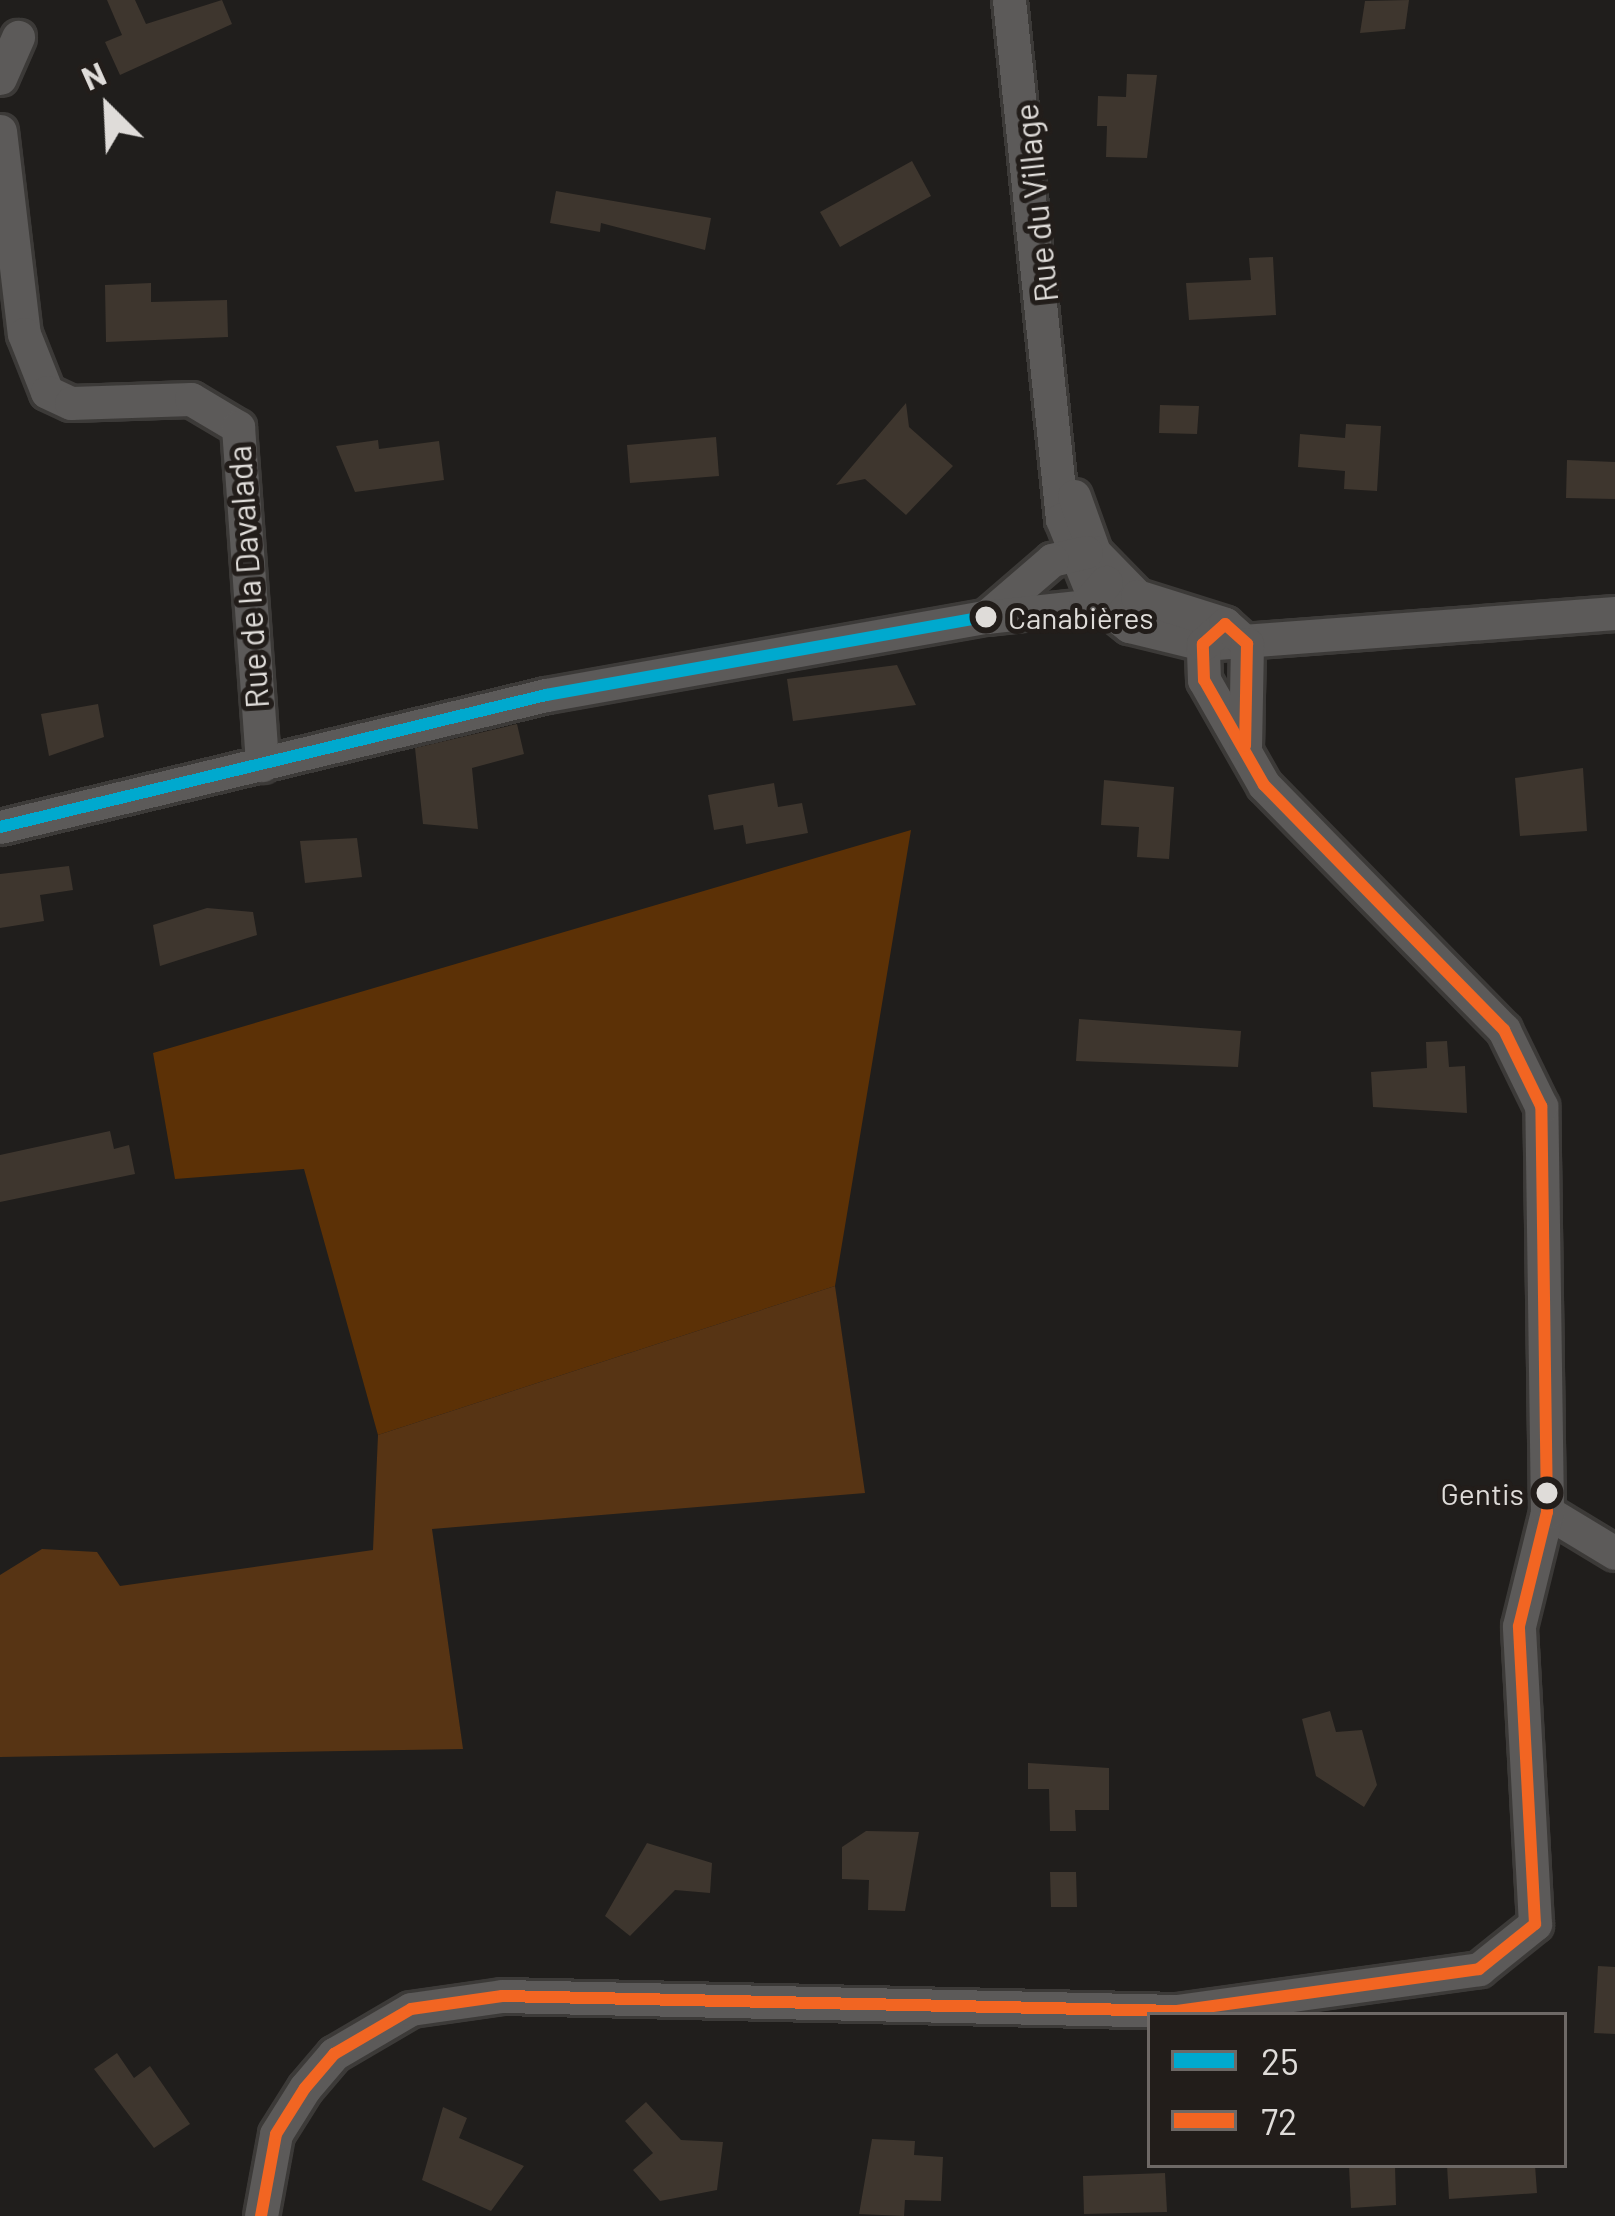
<!DOCTYPE html>
<meta charset="utf-8">
<style>
body{margin:0}
#map{position:relative;width:1615px;height:2216px;overflow:hidden;background:#201e1c;font-family:Barlow,sans-serif}
div>[style]{position:absolute}
[style*='--x']{left:calc(var(--x)*1px);top:calc(var(--y)*1px);width:calc(var(--w)*1px);rotate:calc(var(--a)*1deg)}
.green>*{inset:0;background:#5c3106}
.forest>*{inset:0;background:#573414}
.building>*{inset:0;background:#3e362e}
.roads{filter:drop-shadow(3px 0 #3c3a38) drop-shadow(-3px 0 #3c3a38) drop-shadow(0 3px #3c3a38) drop-shadow(0 -3px #3c3a38)}
.minor>*{height:33px;margin:-16.5px;padding:0 16.5px;transform-origin:16.5px;border-radius:16.5px;background:#5c5a59}
.bus-1>*{height:12px;margin:-6px;padding:0 6px;transform-origin:6px;border-radius:6px;background:#00a9ce}
.bus-2>*{height:12px;margin:-6px;padding:0 6px;transform-origin:6px;border-radius:6px;background:#f26522}
.dots>*{width:33px;height:33px;translate:-50% -50%;box-sizing:border-box;border:6px solid #221d1a;border-radius:50%}
span{translate:-50% -50%;white-space:nowrap;text-align:center;line-height:1.15;-webkit-text-stroke:10px #221d1a;paint-order:stroke}
.bus-label{font-size:30px;color:#dfdcd9}
.left{translate:0 -50%;text-align:left}
.right{translate:-100% -50%;text-align:right}
.street-label{font-size:33px;color:#dfdcd9}
.legend{position:absolute;left:1147px;top:2012px;width:420px;height:156px;box-sizing:border-box;background:#221d1a;border:3px solid #6e6966;margin:0;padding:15px 21px;list-style:none;font-size:36px;color:#dfdcd9}
.legend li{display:flex;align-items:center;gap:24px;height:60px}
.legend b{width:60px;border:3px solid #6e6966}
.north{position:absolute;left:48px;top:48px;width:120px;height:120px;-webkit-text-stroke:9px #221d1a;paint-order:stroke;rotate:336deg;font-size:33px;font-weight:700;line-height:48px;text-align:center;color:#dfdcd9}
.north::after{content:'';display:block;margin:auto;width:42px;height:54px;background:#dfdcd9;clip-path:polygon(50% 0,100% 100%,50% 72%,0 100%)}
</style>
<div id="map">
<div class="green">
<i style="clip-path:polygon(911px 830px,835px 1286px,378px 1435px,304px 1169px,175px 1179px,153px 1053px)"></i>
</div>
<div class="forest">
<i style="clip-path:polygon(835px 1286px,865px 1493px,432px 1529px,463px 1749px,0 1757px,0 1575px,42px 1549px,97px 1552px,120px 1586px,373px 1550px,378px 1435px)"></i>
</div>
<div class="building">
<i style="clip-path:polygon(107px 0,135px 0,146px 24px,222px 0,232px 24px,120px 75px,105px 42px,122px 35px)"></i>
<i style="clip-path:polygon(1409px 0,1405px 29px,1360px 33px,1365px 1px)"></i>
<i style="clip-path:polygon(1127px 74px,1157px 75px,1147px 158px,1106px 157px,1107px 126px,1097px 126px,1098px 96px,1126px 97px)"></i>
<i style="clip-path:polygon(912px 161px,931px 196px,840px 247px,820px 212px)"></i>
<i style="clip-path:polygon(556px 191px,711px 218px,705px 250px,601px 223px,600px 232px,550px 223px)"></i>
<i style="clip-path:polygon(1273px 257px,1276px 315px,1189px 320px,1186px 283px,1251px 280px,1249px 258px)"></i>
<i style="clip-path:polygon(151px 283px,151px 302px,227px 300px,228px 337px,106px 342px,105px 285px)"></i>
<i style="clip-path:polygon(906px 403px,909px 427px,953px 466px,906px 515px,865px 479px,836px 485px)"></i>
<i style="clip-path:polygon(1160px 405px,1199px 406px,1197px 434px,1159px 433px)"></i>
<i style="clip-path:polygon(1346px 424px,1381px 426px,1377px 491px,1344px 489px,1345px 471px,1298px 467px,1300px 434px,1345px 438px)"></i>
<i style="clip-path:polygon(716px 437px,719px 476px,630px 483px,627px 445px)"></i>
<i style="clip-path:polygon(378px 440px,379px 449px,439px 441px,444px 480px,355px 492px,336px 446px)"></i>
<i style="clip-path:polygon(1567px 460px,1615px 462px,1615px 499px,1566px 498px)"></i>
<i style="clip-path:polygon(897px 665px,916px 705px,793px 721px,787px 679px)"></i>
<i style="clip-path:polygon(98px 704px,104px 737px,49px 756px,41px 714px)"></i>
<i style="clip-path:polygon(517px 724px,524px 754px,472px 768px,478px 829px,423px 824px,415px 748px)"></i>
<i style="clip-path:polygon(1583px 768px,1587px 831px,1520px 836px,1515px 778px)"></i>
<i style="clip-path:polygon(1104px 780px,1174px 787px,1169px 859px,1137px 857px,1139px 827px,1101px 825px)"></i>
<i style="clip-path:polygon(774px 783px,778px 807px,802px 803px,808px 833px,746px 844px,743px 825px,714px 830px,708px 795px)"></i>
<i style="clip-path:polygon(357px 838px,362px 877px,305px 883px,300px 841px)"></i>
<i style="clip-path:polygon(69px 866px,73px 890px,40px 895px,44px 921px,0 928px,0 874px)"></i>
<i style="clip-path:polygon(207px 908px,253px 912px,257px 935px,160px 966px,153px 925px)"></i>
<i style="clip-path:polygon(1079px 1019px,1241px 1031px,1238px 1067px,1076px 1061px)"></i>
<i style="clip-path:polygon(1447px 1041px,1449px 1067px,1465px 1066px,1467px 1113px,1373px 1107px,1371px 1072px,1427px 1068px,1426px 1042px)"></i>
<i style="clip-path:polygon(110px 1131px,114px 1149px,129px 1145px,135px 1174px,0 1202px,0 1155px)"></i>
<i style="clip-path:polygon(1330px 1711px,1336px 1732px,1362px 1730px,1377px 1785px,1364px 1807px,1316px 1776px,1302px 1719px)"></i>
<i style="clip-path:polygon(1028px 1763px,1109px 1768px,1109px 1810px,1075px 1810px,1076px 1831px,1050px 1831px,1049px 1789px,1028px 1789px)"></i>
<i style="clip-path:polygon(866px 1831px,919px 1832px,905px 1911px,868px 1910px,869px 1880px,842px 1879px,842px 1847px)"></i>
<i style="clip-path:polygon(647px 1843px,712px 1863px,710px 1893px,675px 1890px,630px 1936px,605px 1916px)"></i>
<i style="clip-path:polygon(1050px 1872px,1076px 1872px,1077px 1907px,1051px 1907px)"></i>
<i style="clip-path:polygon(1598px 1966px,1615px 1967px,1615px 2034px,1594px 2033px)"></i>
<i style="clip-path:polygon(117px 2053px,134px 2078px,150px 2066px,190px 2124px,154px 2148px,94px 2069px)"></i>
<i style="clip-path:polygon(646px 2102px,681px 2140px,723px 2142px,717px 2190px,660px 2201px,633px 2170px,653px 2153px,625px 2121px)"></i>
<i style="clip-path:polygon(443px 2107px,467px 2118px,459px 2138px,524px 2166px,491px 2211px,422px 2180px)"></i>
<i style="clip-path:polygon(872px 2139px,915px 2141px,914px 2155px,943px 2157px,941px 2201px,905px 2200px,904px 2216px,859px 2214px)"></i>
<i style="clip-path:polygon(1349px 2165px,1395px 2165px,1396px 2205px,1351px 2208px)"></i>
<i style="clip-path:polygon(1447px 2165px,1535px 2165px,1537px 2193px,1449px 2199px)"></i>
<i style="clip-path:polygon(1165px 2173px,1167px 2212px,1084px 2214px,1083px 2176px)"></i>
</div>
<div class="roads">
<div class="minor">
<i style="--x:1009;--y:0;--w:522;--a:84.17"></i>
<i style="--x:1062;--y:519;--w:85;--a:67.9"></i>
<i style="--x:1094;--y:598;--w:45;--a:38.7"></i>
<i style="--x:1129;--y:626;--w:76;--a:13.7"></i>
<i style="--x:1203;--y:644;--w:413;--a:-4.3"></i>
<i style="--x:0;--y:78;--w:45;--a:-66.3"></i>
<i style="--x:0;--y:131;--w:204;--a:83.3"></i>
<i style="--x:24;--y:334;--w:62;--a:68.4"></i>
<i style="--x:47;--y:392;--w:26;--a:25"></i>
<i style="--x:71;--y:403;--w:120;--a:-1.9"></i>
<i style="--x:191;--y:399;--w:55;--a:30.8"></i>
<i style="--x:238;--y:427;--w:339;--a:85.9"></i>
<i style="--x:1074;--y:496;--w:59;--a:70.3"></i>
<i style="--x:1094;--y:552;--w:62;--a:45.7"></i>
<i style="--x:1137;--y:596;--w:90;--a:17.4"></i>
<i style="--x:1086;--y:552;--w:35;--a:167"></i>
<i style="--x:1052;--y:560;--w:87;--a:139.2"></i>
<i style="--x:986;--y:617;--w:100;--a:-6.3"></i>
<i style="--x:1085;--y:606;--w:32;--a:-49"></i>
<i style="--x:0;--y:827;--w:562;--a:-13.59"></i>
<i style="--x:546;--y:695;--w:447;--a:-10.1"></i>
<i style="--x:1547;--y:1512;--w:79;--a:31.1"></i>
<i style="--x:261;--y:2216;--w:83;--a:-79.6"></i>
<i style="--x:276;--y:2134;--w:54;--a:-57.8"></i>
<i style="--x:305;--y:2088;--w:45;--a:-49.5"></i>
<i style="--x:334;--y:2054;--w:89;--a:-30.3"></i>
<i style="--x:411;--y:2009;--w:92;--a:-8.1"></i>
<i style="--x:502;--y:1996;--w:675;--a:1.27"></i>
<i style="--x:1177;--y:2011;--w:305;--a:-7.9"></i>
<i style="--x:1479;--y:1969;--w:72;--a:-38.8"></i>
<i style="--x:1535;--y:1924;--w:298;--a:-93.1"></i>
<i style="--x:1519;--y:1626;--w:117;--a:-76.2"></i>
<i style="--x:1547;--y:1512;--w:406;--a:-90.8"></i>
<i style="--x:1541;--y:1106;--w:85;--a:-116"></i>
<i style="--x:1504;--y:1030;--w:343;--a:-134.4"></i>
<i style="--x:1264;--y:785;--w:121;--a:-119.7"></i>
<i style="--x:1204;--y:680;--w:36;--a:-92"></i>
<i style="--x:1203;--y:644;--w:30;--a:-42"></i>
<i style="--x:1225;--y:624;--w:30;--a:42"></i>
<i style="--x:1247;--y:644;--w:102;--a:91.1"></i>
</div>
</div>
<div class="bus-1">
<i style="--x:0;--y:827;--w:562;--a:-13.59"></i>
<i style="--x:546;--y:695;--w:447;--a:-10.1"></i>
</div>
<div class="bus-2">
<i style="--x:261;--y:2216;--w:83;--a:-79.6"></i>
<i style="--x:276;--y:2134;--w:54;--a:-57.8"></i>
<i style="--x:305;--y:2088;--w:45;--a:-49.5"></i>
<i style="--x:334;--y:2054;--w:89;--a:-30.3"></i>
<i style="--x:411;--y:2009;--w:92;--a:-8.1"></i>
<i style="--x:502;--y:1996;--w:675;--a:1.27"></i>
<i style="--x:1177;--y:2011;--w:305;--a:-7.9"></i>
<i style="--x:1479;--y:1969;--w:72;--a:-38.8"></i>
<i style="--x:1535;--y:1924;--w:298;--a:-93.1"></i>
<i style="--x:1519;--y:1626;--w:117;--a:-76.2"></i>
<i style="--x:1547;--y:1512;--w:406;--a:-90.8"></i>
<i style="--x:1541;--y:1106;--w:85;--a:-116"></i>
<i style="--x:1504;--y:1030;--w:343;--a:-134.4"></i>
<i style="--x:1264;--y:785;--w:121;--a:-119.7"></i>
<i style="--x:1204;--y:680;--w:36;--a:-92"></i>
<i style="--x:1203;--y:644;--w:30;--a:-42"></i>
<i style="--x:1225;--y:624;--w:30;--a:42"></i>
<i style="--x:1247;--y:644;--w:102;--a:91.1"></i>
</div>
<div class="dots">
<i style="left:986px;top:617px;background:#dfdcd9"></i>
<i style="left:1547px;top:1493px;background:#dfdcd9"></i>
</div>
<div class="bus-label">
<span class="left" style="left:1008px;top:617px">Canabières</span>
<span class="right" style="left:1524px;top:1493px">Gentis</span>
</div>
<div class="street-label">
<span style="left:1036px;top:203px;rotate:-96deg">Rue du Village</span>
<span style="left:248px;top:577px;rotate:-94deg">Rue de la Davalada</span>
</div>
<ul class="legend">
<li><b style="height:15px;background:#00a9ce"></b>25</li>
<li><b style="height:15px;background:#f26522"></b>72</li>
</ul>
<div class="north">N</div>
</div>
